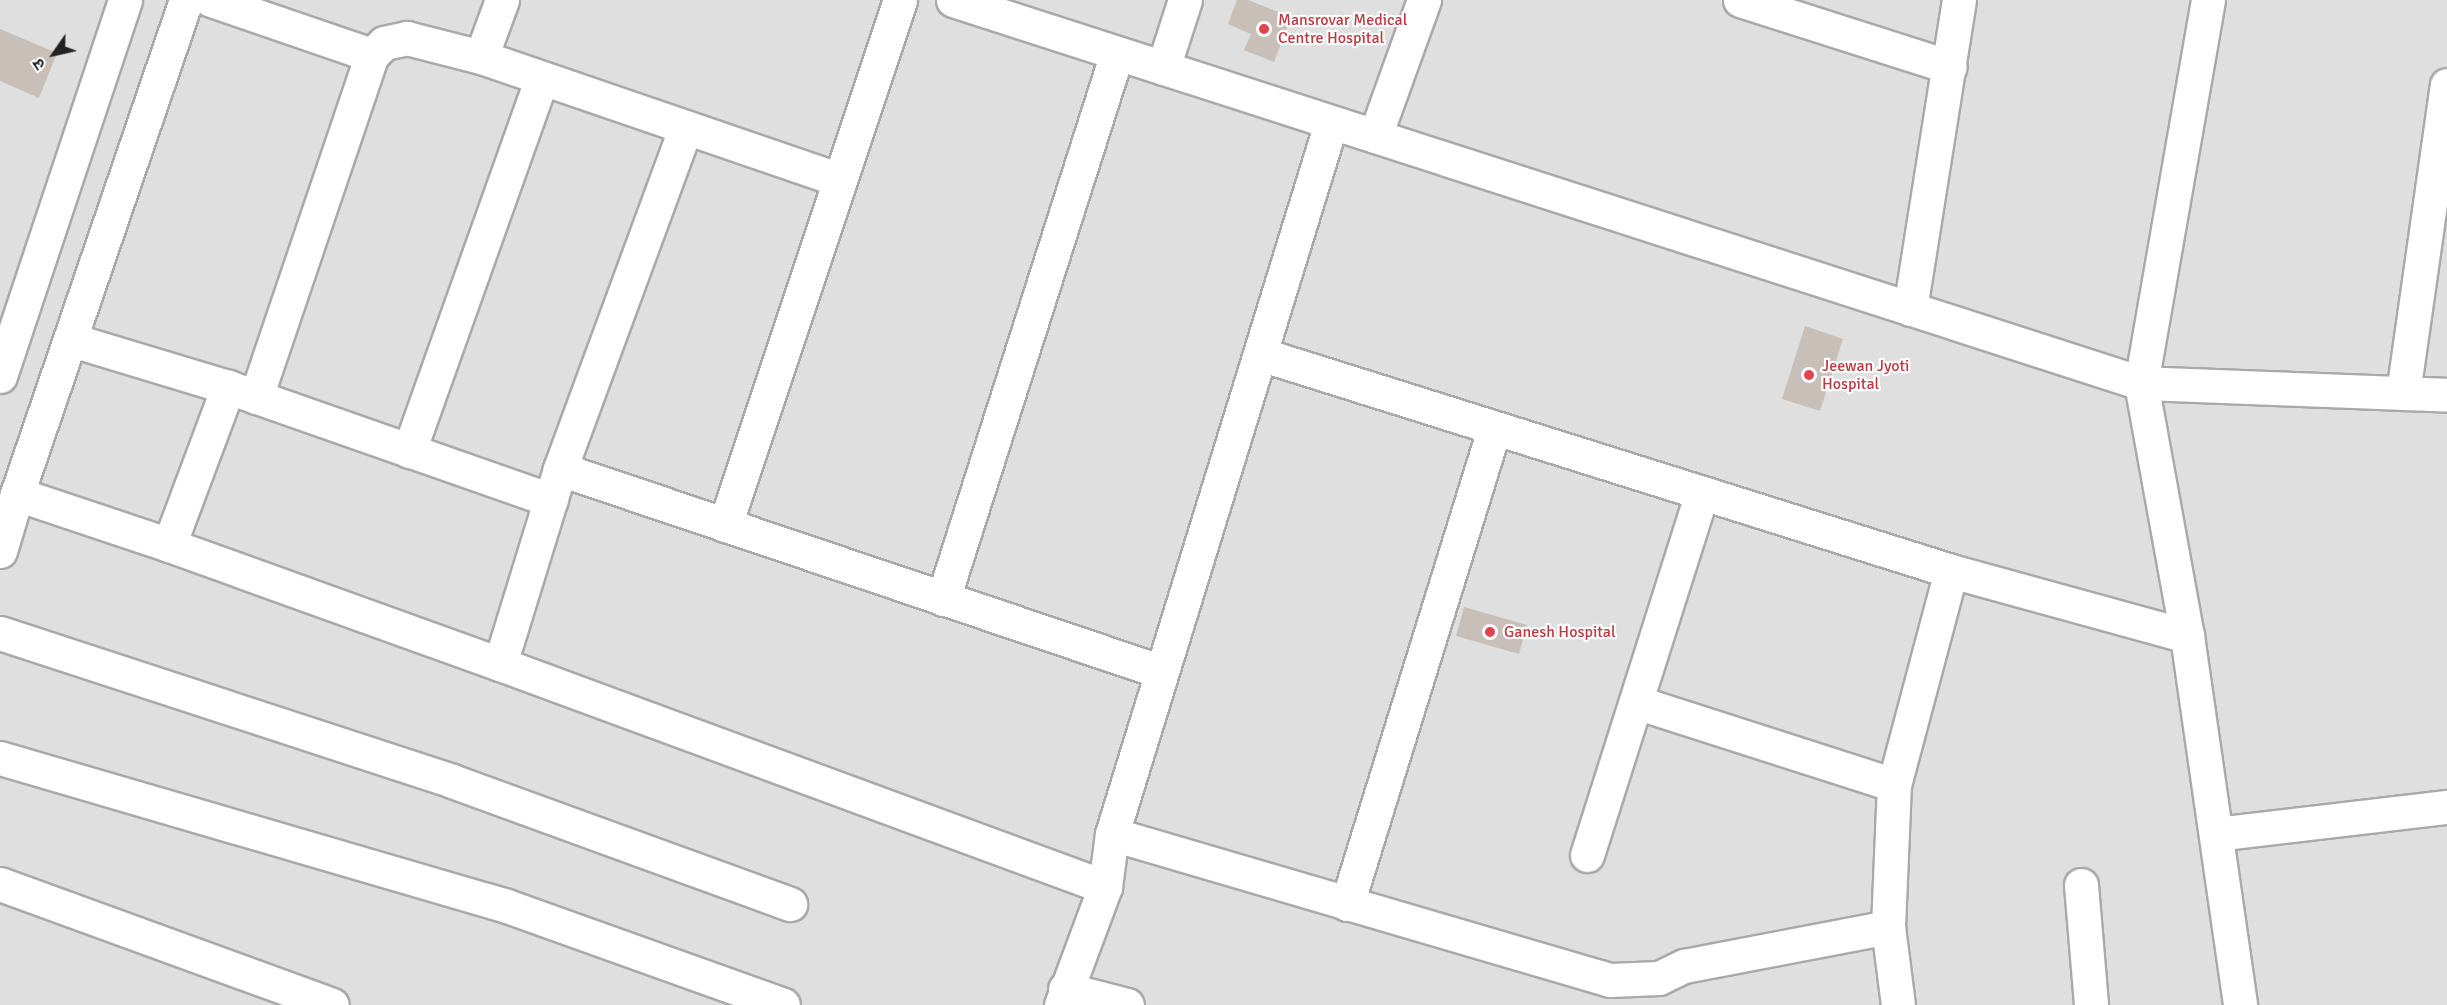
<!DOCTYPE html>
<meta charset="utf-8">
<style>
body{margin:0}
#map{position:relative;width:2447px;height:1005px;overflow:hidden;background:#f2efe9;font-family:Signika,"Noto Sans Devanagari",sans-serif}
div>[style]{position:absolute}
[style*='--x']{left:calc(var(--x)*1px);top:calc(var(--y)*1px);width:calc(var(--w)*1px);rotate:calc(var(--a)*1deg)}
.residential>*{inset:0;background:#e0dfdf}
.building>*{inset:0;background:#c7bfb8}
.roads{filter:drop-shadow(2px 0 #a9a9a9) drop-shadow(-2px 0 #a9a9a9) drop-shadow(0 2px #a9a9a9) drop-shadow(0 -2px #a9a9a9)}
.minor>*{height:33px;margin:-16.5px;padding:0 16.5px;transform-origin:16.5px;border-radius:16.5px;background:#fff}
.dots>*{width:16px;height:16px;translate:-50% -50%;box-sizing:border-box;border:3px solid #fff;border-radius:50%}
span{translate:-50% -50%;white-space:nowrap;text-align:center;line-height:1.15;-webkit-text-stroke:4.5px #fff;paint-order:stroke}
.health-label{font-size:16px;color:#be3a42}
.left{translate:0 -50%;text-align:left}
.north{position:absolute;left:24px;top:24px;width:60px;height:60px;-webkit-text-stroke:4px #fff;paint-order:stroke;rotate:236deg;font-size:16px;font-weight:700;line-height:24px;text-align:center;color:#222}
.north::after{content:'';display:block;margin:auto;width:21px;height:27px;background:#222;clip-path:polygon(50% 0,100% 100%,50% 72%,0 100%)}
</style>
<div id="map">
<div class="residential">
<i style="clip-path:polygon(0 0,2447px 0,2447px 1005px,0 1005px)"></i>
</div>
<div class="building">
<i style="clip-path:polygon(1237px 0,1248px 0,1291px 17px,1274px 62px,1244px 50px,1251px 34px,1228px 24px)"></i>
<i style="clip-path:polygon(0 29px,57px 53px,39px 98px,0 81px)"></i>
<i style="clip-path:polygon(1805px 326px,1843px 339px,1820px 411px,1782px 399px)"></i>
<i style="clip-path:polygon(1464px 607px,1527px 625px,1519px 654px,1456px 636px)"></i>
</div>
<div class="roads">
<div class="minor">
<i style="--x:211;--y:0;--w:170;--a:18.9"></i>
<i style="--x:953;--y:0;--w:1248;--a:17.87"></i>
<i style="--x:2141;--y:383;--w:306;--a:2.2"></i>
<i style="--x:1740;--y:0;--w:220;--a:17.7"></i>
<i style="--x:2208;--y:0;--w:389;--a:99.9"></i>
<i style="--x:2141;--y:383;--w:257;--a:79.7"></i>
<i style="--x:2187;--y:636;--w:373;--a:81.8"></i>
<i style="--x:481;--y:57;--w:61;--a:-69.8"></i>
<i style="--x:1163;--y:68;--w:71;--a:-72.1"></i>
<i style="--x:1375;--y:136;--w:145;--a:-70.2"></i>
<i style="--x:1910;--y:309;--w:313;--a:-81"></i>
<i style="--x:72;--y:340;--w:163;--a:16.8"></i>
<i style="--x:228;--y:387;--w:342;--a:19.3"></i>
<i style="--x:1260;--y:354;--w:724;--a:17.43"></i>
<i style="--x:1951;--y:571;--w:245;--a:15.4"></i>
<i style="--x:0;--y:376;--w:396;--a:-71.6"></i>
<i style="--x:2403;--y:393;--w:311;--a:-81.9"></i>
<i style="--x:256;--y:397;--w:361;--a:-71.3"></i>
<i style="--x:372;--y:55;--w:17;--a:-45"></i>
<i style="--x:384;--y:43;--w:24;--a:-12"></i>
<i style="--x:407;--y:38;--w:76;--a:14.4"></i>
<i style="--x:481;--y:57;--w:379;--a:18.9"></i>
<i style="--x:409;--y:451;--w:394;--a:-70.4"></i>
<i style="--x:560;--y:469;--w:635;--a:18.63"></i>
<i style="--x:17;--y:494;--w:160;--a:18.5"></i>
<i style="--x:169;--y:545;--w:352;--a:19.8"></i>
<i style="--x:500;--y:664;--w:645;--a:20.23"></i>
<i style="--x:725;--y:525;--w:553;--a:-71.57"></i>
<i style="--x:169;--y:545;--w:169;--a:-69.5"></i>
<i style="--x:0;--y:551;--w:59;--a:-73.4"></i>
<i style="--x:17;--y:494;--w:522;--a:-71.11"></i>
<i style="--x:943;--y:599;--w:573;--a:-72.32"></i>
<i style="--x:0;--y:633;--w:476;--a:18.1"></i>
<i style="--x:452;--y:781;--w:360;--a:20"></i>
<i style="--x:500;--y:664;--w:204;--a:-72.9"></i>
<i style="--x:560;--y:469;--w:364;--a:-69.8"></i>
<i style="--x:1636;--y:702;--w:271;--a:17.8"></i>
<i style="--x:0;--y:758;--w:528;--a:16.27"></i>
<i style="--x:507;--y:906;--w:293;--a:19.7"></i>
<i style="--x:1112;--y:834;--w:519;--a:16.34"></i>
<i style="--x:1610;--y:980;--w:49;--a:-2.3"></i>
<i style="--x:1659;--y:978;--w:28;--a:-26"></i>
<i style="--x:1684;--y:966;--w:208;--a:-10.8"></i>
<i style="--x:2216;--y:834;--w:233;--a:-6.7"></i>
<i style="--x:1587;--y:855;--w:380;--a:-72.4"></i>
<i style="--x:0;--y:884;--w:353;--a:20"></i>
<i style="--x:2081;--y:885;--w:120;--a:85.2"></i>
<i style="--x:1347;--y:904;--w:498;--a:-72.8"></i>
<i style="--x:1065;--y:989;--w:64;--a:14.5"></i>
<i style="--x:1061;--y:1005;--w:126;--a:-69.6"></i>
<i style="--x:1105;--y:887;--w:53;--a:-82.5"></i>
<i style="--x:1112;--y:834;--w:744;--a:-72.88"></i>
<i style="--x:1898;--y:1005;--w:79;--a:-97.3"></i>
<i style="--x:1888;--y:927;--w:142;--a:-87.6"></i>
<i style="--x:1894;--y:785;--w:221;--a:-75.1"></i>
</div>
</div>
<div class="dots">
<i style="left:1264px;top:29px;background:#e0444e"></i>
<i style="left:1809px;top:375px;background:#e0444e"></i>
<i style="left:1490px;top:632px;background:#e0444e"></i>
</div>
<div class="health-label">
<span class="left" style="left:1278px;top:29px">Mansrovar Medical<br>Centre Hospital</span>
<span class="left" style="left:1822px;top:375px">Jeewan Jyoti<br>Hospital</span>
<span class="left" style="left:1504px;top:632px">Ganesh Hospital</span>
</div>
<div class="north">उ</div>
</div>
